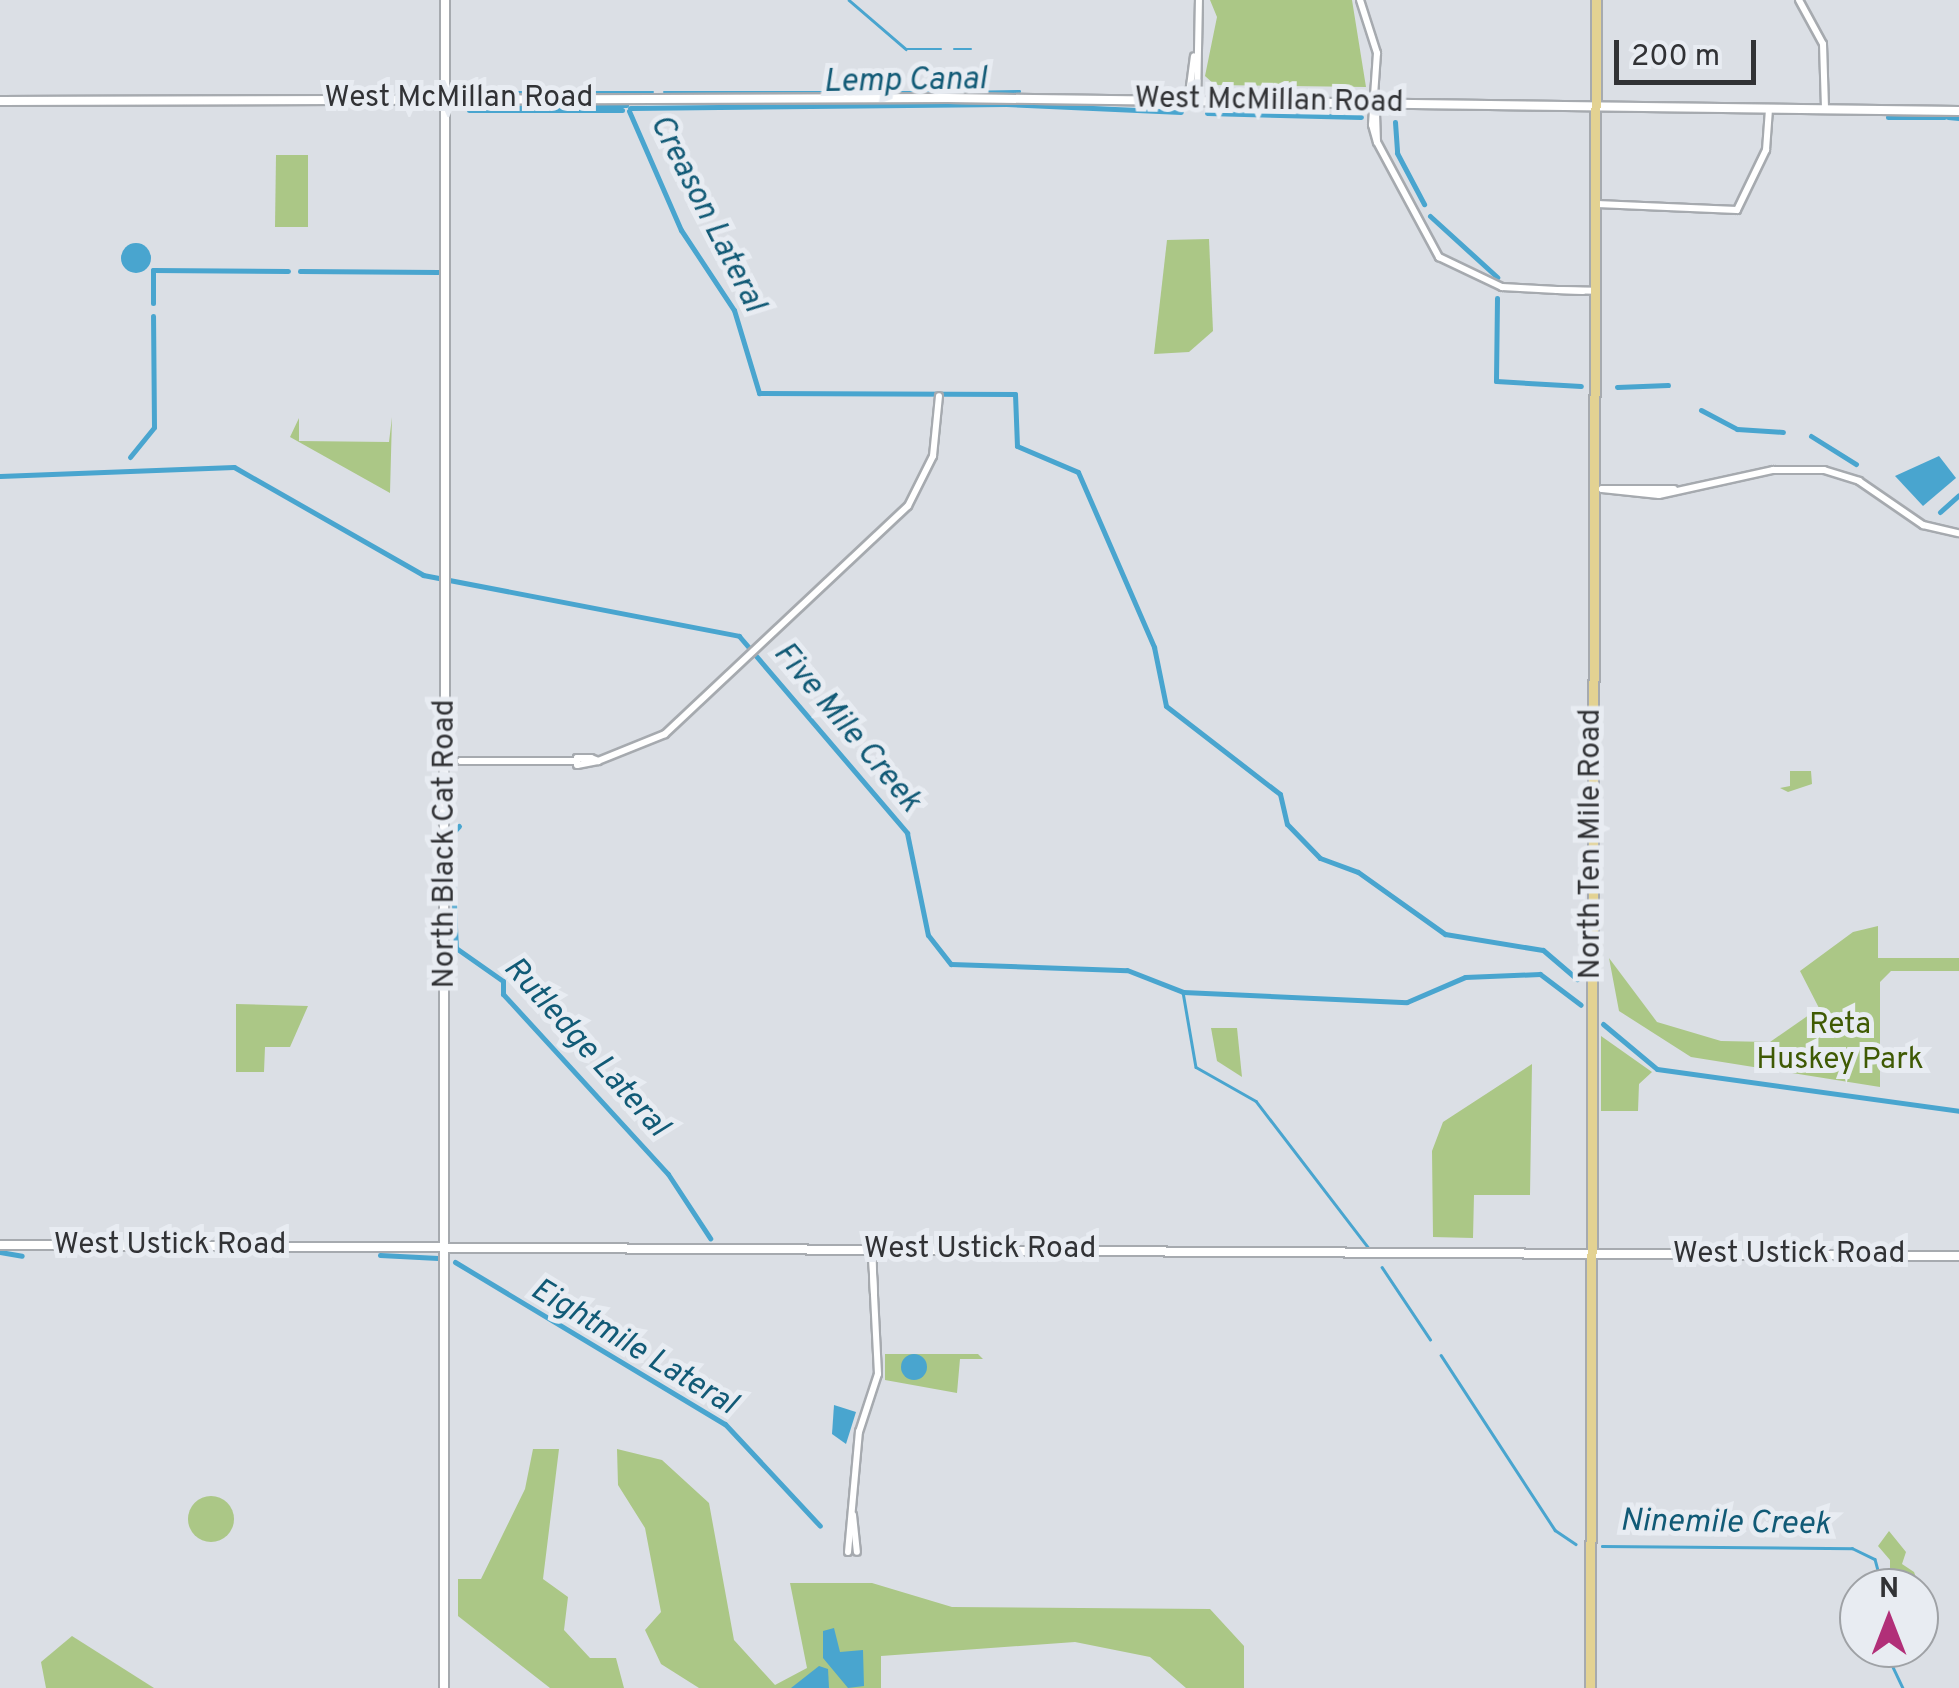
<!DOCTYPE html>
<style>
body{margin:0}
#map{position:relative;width:1959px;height:1688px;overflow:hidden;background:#dbdfe5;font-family:Overpass,sans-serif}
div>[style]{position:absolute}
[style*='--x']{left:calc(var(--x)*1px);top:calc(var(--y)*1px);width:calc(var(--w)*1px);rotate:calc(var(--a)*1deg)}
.green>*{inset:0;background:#abc786}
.round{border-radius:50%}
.water>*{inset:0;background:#49a5cf}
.stream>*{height:2.5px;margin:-1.25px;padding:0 1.25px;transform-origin:1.25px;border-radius:1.25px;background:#49a5cf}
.canal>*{height:5px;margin:-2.5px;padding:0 2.5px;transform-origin:2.5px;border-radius:2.5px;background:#49a5cf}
.roads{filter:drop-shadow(2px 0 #a6aaaf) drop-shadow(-2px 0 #a6aaaf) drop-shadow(0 2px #a6aaaf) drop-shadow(0 -2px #a6aaaf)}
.tertiary>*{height:6px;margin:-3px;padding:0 3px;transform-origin:3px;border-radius:3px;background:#fff}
.secondary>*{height:8px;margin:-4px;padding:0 4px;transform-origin:4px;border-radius:4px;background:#fff}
.primary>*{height:9px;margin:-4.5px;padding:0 4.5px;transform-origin:4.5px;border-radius:4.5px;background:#e3d292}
span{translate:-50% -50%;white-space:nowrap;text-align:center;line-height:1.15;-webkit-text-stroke:10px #e8ecf2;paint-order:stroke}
.street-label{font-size:30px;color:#313235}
.park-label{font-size:30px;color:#3f5a04}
.water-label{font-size:32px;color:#115a76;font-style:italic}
.north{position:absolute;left:1839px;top:1568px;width:100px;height:100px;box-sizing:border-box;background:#e8ecf2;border:2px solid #9fa2a6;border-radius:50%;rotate:0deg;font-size:28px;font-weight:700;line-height:40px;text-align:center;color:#313235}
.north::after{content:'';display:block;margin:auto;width:35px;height:45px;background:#b12f78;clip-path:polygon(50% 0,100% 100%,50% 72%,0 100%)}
.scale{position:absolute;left:1614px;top:40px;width:142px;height:45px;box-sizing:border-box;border:5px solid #313235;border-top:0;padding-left:12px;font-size:30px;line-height:35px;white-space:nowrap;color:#313235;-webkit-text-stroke:8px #e8ecf2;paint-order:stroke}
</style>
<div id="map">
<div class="green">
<i style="clip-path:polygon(1210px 0,1352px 0,1366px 87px,1215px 85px,1205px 76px,1217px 17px)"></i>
<i style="clip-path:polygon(276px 155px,308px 155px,308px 227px,275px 227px)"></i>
<i style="clip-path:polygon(1209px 239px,1213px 331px,1189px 352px,1154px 354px,1167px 240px)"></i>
<i style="clip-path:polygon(392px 417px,390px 493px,290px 437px,299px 418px,299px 441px,389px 442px)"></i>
<i style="clip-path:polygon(1790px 771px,1811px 771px,1812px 784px,1788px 792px,1780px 788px,1790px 786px)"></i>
<i style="clip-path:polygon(1878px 926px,1878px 958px,1959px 958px,1959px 971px,1891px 971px,1880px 982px,1880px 1087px,1691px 1057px,1619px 1011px,1609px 958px,1657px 1022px,1721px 1041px,1770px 1042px,1819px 1008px,1800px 971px,1853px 932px)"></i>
<i style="clip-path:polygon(236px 1004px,308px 1006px,290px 1047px,265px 1047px,264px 1072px,236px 1072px)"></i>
<i style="clip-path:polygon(1211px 1028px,1237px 1028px,1242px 1077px,1217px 1061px)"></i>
<i style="clip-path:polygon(1601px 1036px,1652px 1072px,1639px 1084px,1638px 1111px,1601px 1111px)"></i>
<i style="clip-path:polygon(1532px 1064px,1530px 1195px,1474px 1195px,1473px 1238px,1433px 1237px,1432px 1151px,1443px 1122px)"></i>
<i style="clip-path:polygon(885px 1354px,978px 1354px,983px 1359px,960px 1359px,957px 1393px,885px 1380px)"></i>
<i style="clip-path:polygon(533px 1449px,559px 1449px,543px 1579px,568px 1597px,564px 1630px,590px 1658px,616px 1658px,624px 1688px,550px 1688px,458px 1616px,458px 1579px,481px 1579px,525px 1489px)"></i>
<i style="clip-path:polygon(617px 1449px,662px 1460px,709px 1503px,734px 1640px,775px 1685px,807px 1668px,790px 1583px,872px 1583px,952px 1607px,1210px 1609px,1244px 1646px,1244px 1688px,1186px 1688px,1150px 1657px,1075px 1642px,881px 1656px,881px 1688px,699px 1688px,661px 1664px,645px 1630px,661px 1612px,645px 1528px,618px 1485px)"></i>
<i class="round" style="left:188px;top:1496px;width:46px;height:46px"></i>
<i style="clip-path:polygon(1889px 1531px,1906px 1552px,1902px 1564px,1914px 1572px,1921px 1591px,1919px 1593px,1890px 1588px,1890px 1560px,1878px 1546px)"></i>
<i style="clip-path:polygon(72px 1636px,154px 1688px,46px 1688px,41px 1662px)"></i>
</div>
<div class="water">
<i class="round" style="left:121px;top:243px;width:30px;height:30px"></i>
<i style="clip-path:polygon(1939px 456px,1956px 478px,1923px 506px,1895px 476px)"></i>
<i class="round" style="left:901px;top:1354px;width:26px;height:26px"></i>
<i style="clip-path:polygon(834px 1405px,856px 1412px,846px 1444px,832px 1434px)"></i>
<i style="clip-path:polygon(834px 1628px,840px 1652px,863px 1650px,864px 1686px,848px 1688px,823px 1658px,823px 1631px)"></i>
<i style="clip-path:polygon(819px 1666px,828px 1669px,829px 1688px,791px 1688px)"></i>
</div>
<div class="stream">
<i style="--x:849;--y:0;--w:75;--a:40.7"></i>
<i style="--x:906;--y:49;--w:35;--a:0"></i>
<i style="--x:954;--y:49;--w:17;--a:0"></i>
<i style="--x:426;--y:90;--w:12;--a:14"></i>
<i style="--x:449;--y:92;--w:204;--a:0"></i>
<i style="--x:664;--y:92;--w:278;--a:0"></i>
<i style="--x:955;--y:92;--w:64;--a:-0.9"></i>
<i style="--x:451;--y:95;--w:191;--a:-0.6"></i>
<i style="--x:1183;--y:992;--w:76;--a:80.2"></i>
<i style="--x:1196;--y:1067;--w:69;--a:29.5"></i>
<i style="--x:1256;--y:1101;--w:185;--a:52.5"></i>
<i style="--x:1382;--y:1267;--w:87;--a:56.3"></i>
<i style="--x:1441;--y:1355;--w:209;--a:56.9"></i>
<i style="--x:1555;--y:1530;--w:25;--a:34"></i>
<i style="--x:1602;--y:1546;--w:250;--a:0.5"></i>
<i style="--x:1852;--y:1548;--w:25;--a:26"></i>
<i style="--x:1875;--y:1559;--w:30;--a:75"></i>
<i style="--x:1884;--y:1648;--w:44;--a:64.6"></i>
</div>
<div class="canal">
<i style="--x:434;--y:105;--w:4;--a:0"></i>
<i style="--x:452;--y:105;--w:174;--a:0"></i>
<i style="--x:630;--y:108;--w:376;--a:-0.6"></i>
<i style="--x:1006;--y:104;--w:175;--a:2.6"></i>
<i style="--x:469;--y:110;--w:153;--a:0"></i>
<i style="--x:629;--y:111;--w:130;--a:66.4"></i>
<i style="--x:681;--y:230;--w:96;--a:56.5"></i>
<i style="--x:734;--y:310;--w:87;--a:73.2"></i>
<i style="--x:759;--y:393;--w:256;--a:0.2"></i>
<i style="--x:1015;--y:394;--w:52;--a:87.8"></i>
<i style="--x:1017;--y:446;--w:66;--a:23.1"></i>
<i style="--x:1078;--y:472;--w:191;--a:66.5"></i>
<i style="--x:1154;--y:647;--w:60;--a:78.5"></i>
<i style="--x:1166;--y:706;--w:144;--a:37.7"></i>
<i style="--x:1280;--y:794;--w:31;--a:77"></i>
<i style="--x:1287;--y:824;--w:47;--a:45.9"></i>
<i style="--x:1320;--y:858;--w:40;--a:20.2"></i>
<i style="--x:1358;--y:872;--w:107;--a:35.5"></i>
<i style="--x:1445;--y:934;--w:99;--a:9.3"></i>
<i style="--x:1543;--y:950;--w:45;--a:40.5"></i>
<i style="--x:1207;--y:113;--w:154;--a:1.5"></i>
<i style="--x:1888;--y:117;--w:56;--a:0"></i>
<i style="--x:1948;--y:117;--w:11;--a:5"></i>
<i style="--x:1395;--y:122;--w:31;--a:86"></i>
<i style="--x:1397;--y:153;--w:58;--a:62.1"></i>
<i style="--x:1430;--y:216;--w:91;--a:42.3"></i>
<i style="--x:300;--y:271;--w:138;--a:0.4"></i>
<i style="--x:1497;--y:298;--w:83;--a:90.7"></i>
<i style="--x:1496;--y:381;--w:85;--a:3.4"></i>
<i style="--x:153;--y:303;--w:33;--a:-90"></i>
<i style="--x:153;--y:270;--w:135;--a:0.4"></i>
<i style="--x:1617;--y:387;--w:51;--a:-2.2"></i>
<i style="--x:1701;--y:410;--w:41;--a:27.8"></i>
<i style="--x:1737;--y:429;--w:46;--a:3.7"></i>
<i style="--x:1811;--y:436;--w:53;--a:31.9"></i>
<i style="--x:130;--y:457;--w:38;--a:-51"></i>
<i style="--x:154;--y:427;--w:111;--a:-90.5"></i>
<i style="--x:0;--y:476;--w:234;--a:-2.2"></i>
<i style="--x:234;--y:467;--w:218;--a:29.7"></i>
<i style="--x:423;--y:575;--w:322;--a:10.9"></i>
<i style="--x:739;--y:636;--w:259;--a:49.5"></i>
<i style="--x:907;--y:833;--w:104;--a:78.4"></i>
<i style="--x:928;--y:935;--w:37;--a:52"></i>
<i style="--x:951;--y:964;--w:176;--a:2"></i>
<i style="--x:1127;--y:970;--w:60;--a:21.4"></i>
<i style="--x:1183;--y:992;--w:224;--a:2.6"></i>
<i style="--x:1407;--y:1002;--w:63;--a:-23.3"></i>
<i style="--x:1465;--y:977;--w:75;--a:-2.3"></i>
<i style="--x:1540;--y:974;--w:51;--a:37.1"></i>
<i style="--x:1940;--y:512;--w:25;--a:-42"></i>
<i style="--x:459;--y:826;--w:12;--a:132"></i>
<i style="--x:451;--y:835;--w:113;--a:87.5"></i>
<i style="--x:456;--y:948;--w:57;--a:35.1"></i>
<i style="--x:503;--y:981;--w:13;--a:90"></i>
<i style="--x:503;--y:994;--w:244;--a:47.5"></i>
<i style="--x:668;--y:1174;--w:77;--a:56.7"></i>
<i style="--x:1603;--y:1024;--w:70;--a:39.8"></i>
<i style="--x:1657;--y:1069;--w:305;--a:7.9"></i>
<i style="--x:0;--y:1252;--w:22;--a:10"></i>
<i style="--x:380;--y:1255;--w:58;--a:3"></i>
<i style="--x:455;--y:1262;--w:315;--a:31"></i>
<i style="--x:725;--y:1424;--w:139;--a:47"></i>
</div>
<div class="roads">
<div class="tertiary">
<i style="--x:1360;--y:0;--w:56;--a:72.2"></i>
<i style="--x:1377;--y:53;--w:72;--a:94"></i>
<i style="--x:1372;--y:125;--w:18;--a:74"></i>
<i style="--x:1377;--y:142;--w:28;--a:-92"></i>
<i style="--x:1799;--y:0;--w:50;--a:61.4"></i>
<i style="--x:1823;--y:44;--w:65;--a:88.2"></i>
<i style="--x:1188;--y:102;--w:46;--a:-82.6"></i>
<i style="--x:1197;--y:102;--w:102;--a:-88.9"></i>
<i style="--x:1377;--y:142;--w:131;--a:61.7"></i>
<i style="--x:1439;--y:257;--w:70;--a:25.5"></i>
<i style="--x:1502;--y:287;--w:55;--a:3.1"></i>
<i style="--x:1597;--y:204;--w:140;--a:2.5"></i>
<i style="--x:1737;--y:210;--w:67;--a:-64.2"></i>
<i style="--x:1766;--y:150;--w:41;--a:-85.8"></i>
<i style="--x:1583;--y:291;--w:26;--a:-178"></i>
<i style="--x:1557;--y:290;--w:39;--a:1"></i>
<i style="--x:1674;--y:489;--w:72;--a:180"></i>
<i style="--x:1602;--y:489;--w:57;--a:6"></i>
<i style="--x:1659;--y:495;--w:117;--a:-12.4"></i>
<i style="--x:1773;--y:470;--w:51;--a:0"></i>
<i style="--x:1824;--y:470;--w:37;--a:17"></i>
<i style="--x:1859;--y:481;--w:78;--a:34.5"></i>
<i style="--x:1923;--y:525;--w:37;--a:13"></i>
<i style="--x:577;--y:758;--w:14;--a:0"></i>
<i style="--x:591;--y:758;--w:8;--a:23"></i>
<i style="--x:598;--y:761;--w:21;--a:169"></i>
<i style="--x:577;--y:765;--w:7;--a:-90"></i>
<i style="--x:548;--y:761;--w:87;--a:180"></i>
<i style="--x:461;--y:761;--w:113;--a:0"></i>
<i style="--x:598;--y:761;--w:72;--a:-21.9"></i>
<i style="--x:665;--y:734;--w:333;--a:-43.2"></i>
<i style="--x:908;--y:506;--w:56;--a:-63.4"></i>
<i style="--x:933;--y:456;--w:60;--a:-84.3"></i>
<i style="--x:872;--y:1249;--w:45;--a:87.5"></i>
<i style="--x:874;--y:1294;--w:40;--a:-92.9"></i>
<i style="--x:853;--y:1515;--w:37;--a:84"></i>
<i style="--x:848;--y:1552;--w:121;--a:-84.8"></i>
<i style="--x:859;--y:1432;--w:61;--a:-71.9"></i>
<i style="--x:878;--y:1374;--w:80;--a:-92.9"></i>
</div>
<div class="secondary">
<i style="--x:0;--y:101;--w:948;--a:-0.18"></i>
<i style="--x:948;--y:98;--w:1011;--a:0.74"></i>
<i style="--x:0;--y:1245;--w:1959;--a:0.32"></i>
<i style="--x:444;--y:1688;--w:1688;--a:-89.97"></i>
</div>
<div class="primary">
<i style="--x:1590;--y:1688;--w:1688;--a:-89.8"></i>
</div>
</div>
<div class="street-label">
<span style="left:459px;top:99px">West McMillan Road</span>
<span style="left:1269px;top:102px;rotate:1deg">West McMillan Road</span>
<span style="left:446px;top:844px;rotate:-90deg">North Black Cat Road</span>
<span style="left:1592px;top:844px;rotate:-90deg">North Ten Mile Road</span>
<span style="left:170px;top:1246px">West Ustick Road</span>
<span style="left:980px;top:1250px">West Ustick Road</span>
<span style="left:1789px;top:1255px">West Ustick Road</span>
</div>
<div class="park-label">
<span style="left:1840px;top:1043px">Reta<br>Huskey Park</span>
</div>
<div class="water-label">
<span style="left:905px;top:82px;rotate:-1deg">Lemp Canal</span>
<span style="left:706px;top:214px;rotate:63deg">Creason Lateral</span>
<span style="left:846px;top:728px;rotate:50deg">Five Mile Creek</span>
<span style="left:585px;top:1048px;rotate:48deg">Rutledge Lateral</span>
<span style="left:633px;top:1348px;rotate:31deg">Eightmile Lateral</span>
<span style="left:1725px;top:1524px;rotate:1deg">Ninemile Creek</span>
</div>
<div class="north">N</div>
<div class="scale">200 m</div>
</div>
